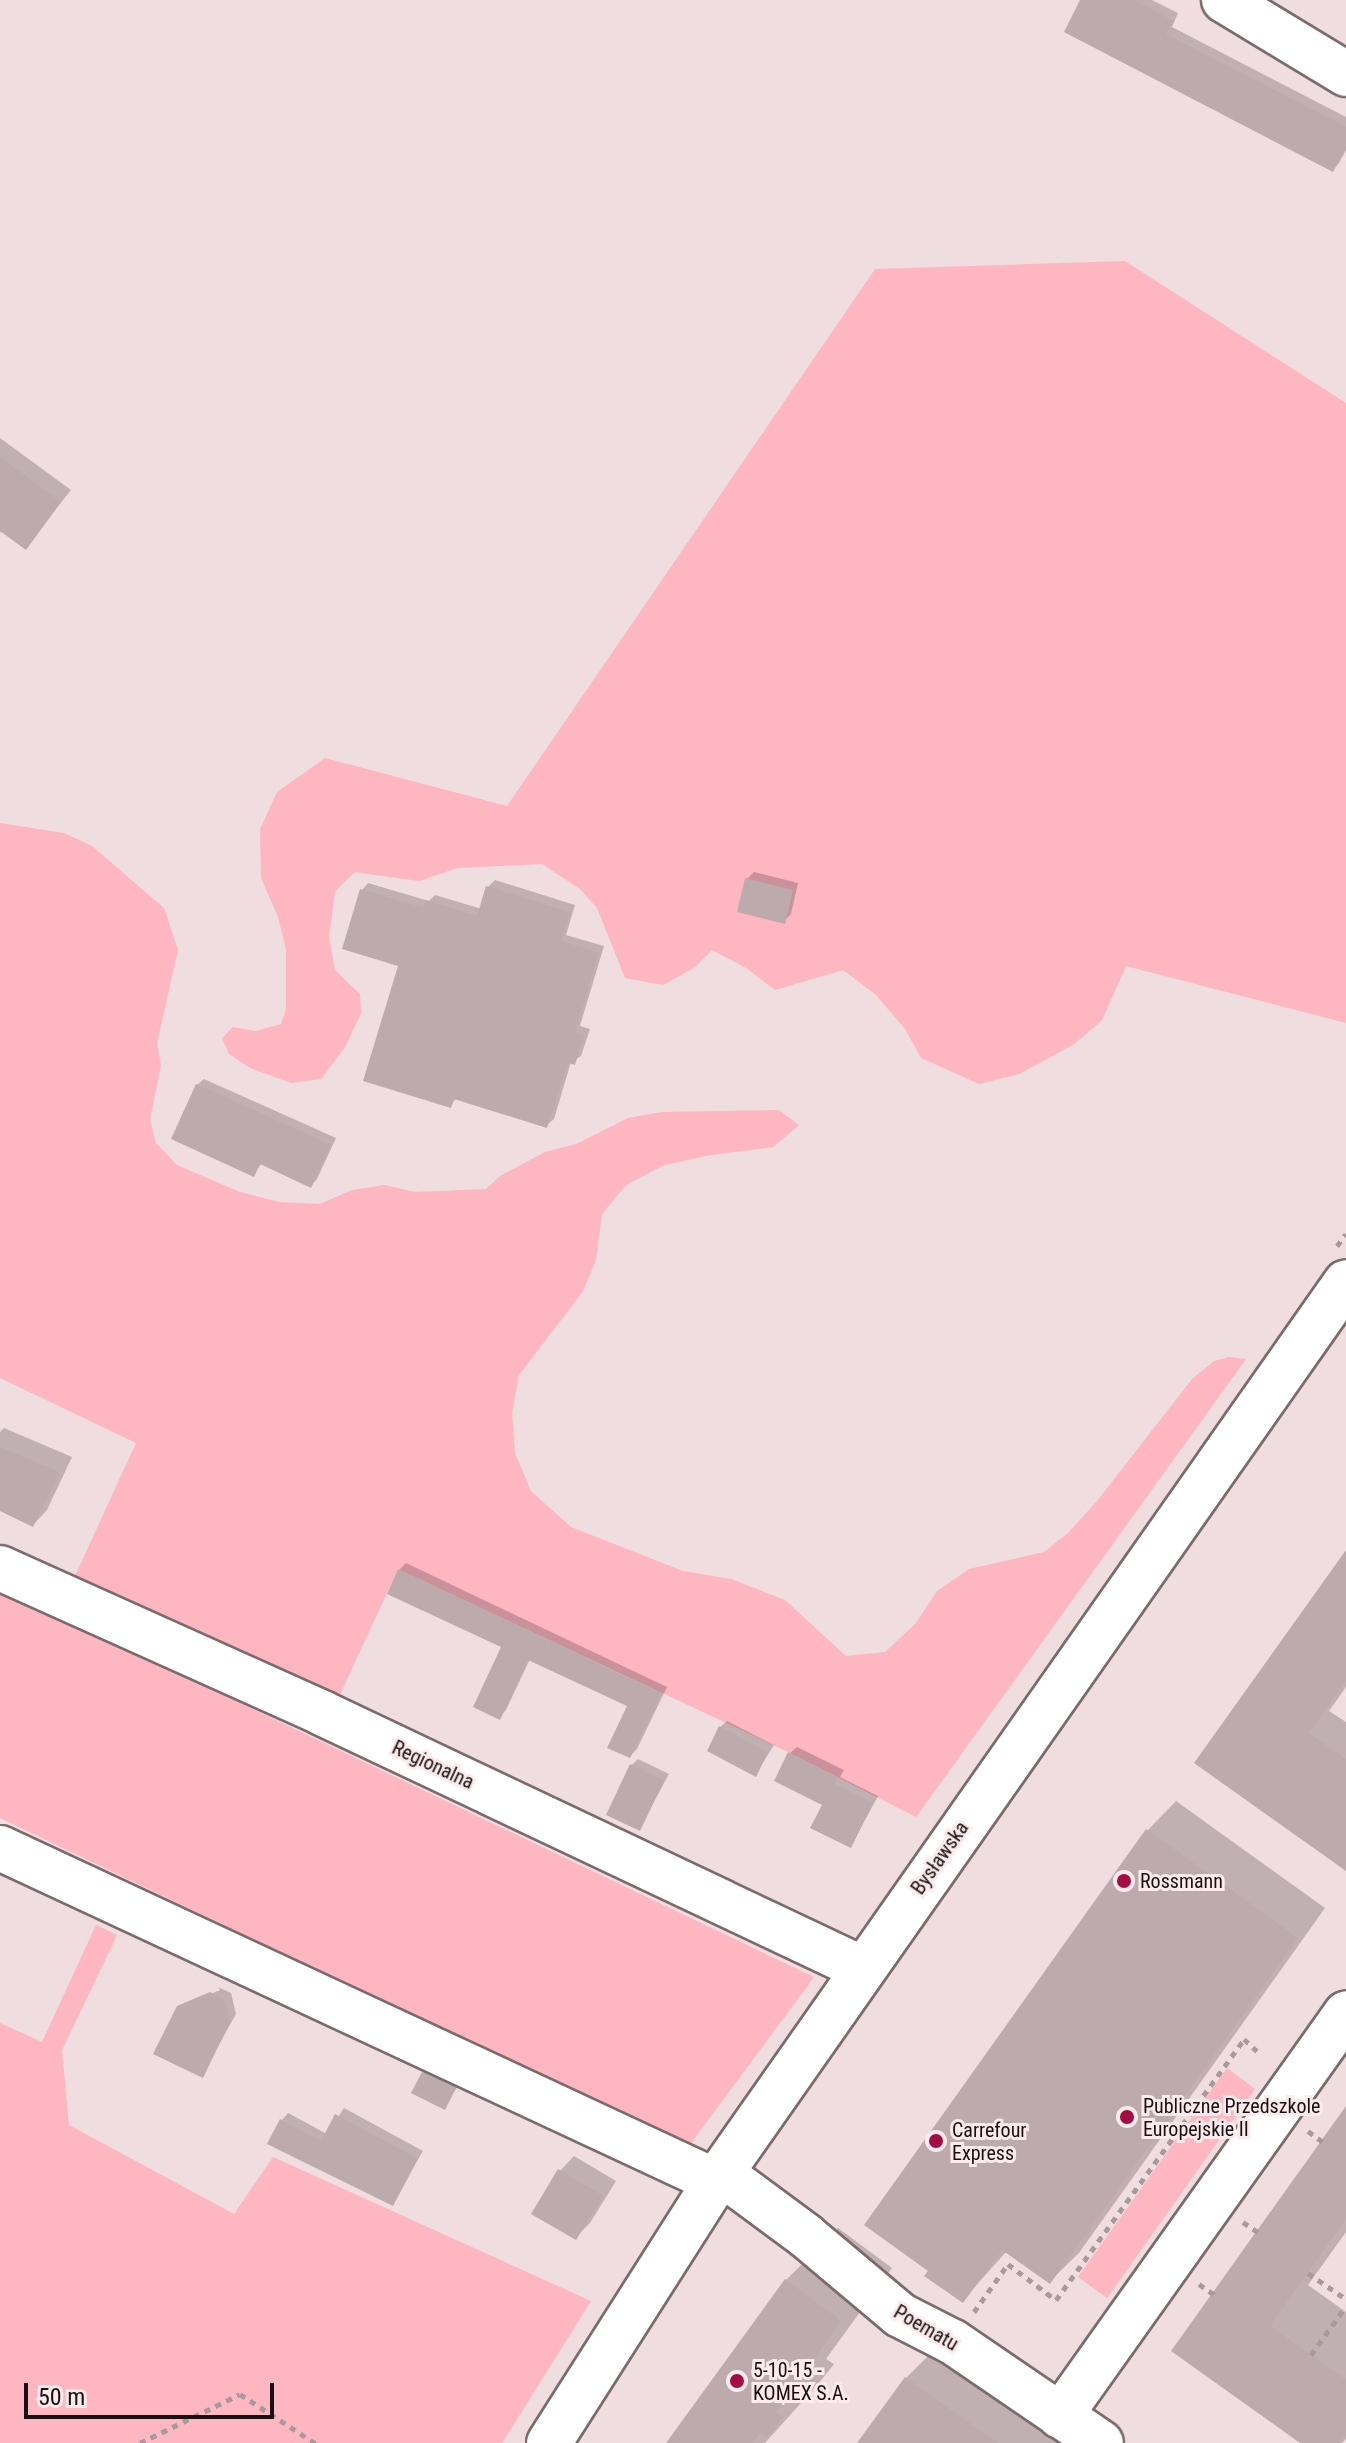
<!DOCTYPE html>
<meta charset="utf-8">
<style>
body{margin:0}
#map{position:relative;width:1346px;height:2443px;overflow:hidden;background:#f0dddf;font-family:"Roboto Condensed",sans-serif}
div>[style]{position:absolute}
[style*='--x']{left:calc(var(--x)*1px);top:calc(var(--y)*1px);width:calc(var(--w)*1px);rotate:calc(var(--a)*1deg)}
.green>*{inset:0;background:#feb6c1}
.shadow>*{inset:0;background:#0003}
.building>*{inset:0;background:#bcaaac}
.path>*{height:5px;margin-top:-2.5px;transform-origin:0;background:repeating-linear-gradient(90deg,#a8999b 0 6px,transparent 0 12px)}
.roads{filter:drop-shadow(2px 0 #7b6b6d) drop-shadow(-2px 0 #7b6b6d) drop-shadow(0 2px #7b6b6d) drop-shadow(0 -2px #7b6b6d)}
.minor>*{height:44px;margin:-22px;padding:0 22px;transform-origin:22px;border-radius:22px;background:#fff}
.dots>*{width:22px;height:22px;translate:-50% -50%;box-sizing:border-box;border:4px solid #fdeaec;border-radius:50%}
span{translate:-50% -50%;white-space:nowrap;text-align:center;line-height:1.15;-webkit-text-stroke:6px #fdeaec;paint-order:stroke}
.street-label{font-size:20px;color:#171112}
.poi-label{font-size:20px;color:#171112}
.left{translate:0 -50%;text-align:left}
.scale{position:absolute;left:24px;top:2383px;width:250px;height:36px;box-sizing:border-box;border:4px solid #171112;border-top:0;padding-left:10px;font-size:24px;line-height:28px;white-space:nowrap;color:#171112;-webkit-text-stroke:6px #fdeaec;paint-order:stroke}
</style>
<div id="map">
<div class="green">
<i style="clip-path:polygon(1125px 261px,1346px 403px,1346px 1023px,1126px 966px,1102px 1020px,1074px 1044px,1019px 1074px,979px 1084px,921px 1058px,905px 1029px,876px 995px,843px 970px,775px 990px,746px 968px,712px 950px,695px 967px,663px 985px,625px 978px,597px 908px,580px 889px,542px 864px,457px 868px,419px 881px,355px 872px,335px 891px,329px 937px,335px 970px,360px 994px,361px 1013px,345px 1047px,321px 1079px,291px 1083px,250px 1068px,229px 1054px,222px 1038px,233px 1027px,256px 1031px,281px 1024px,286px 1009px,286px 949px,278px 917px,261px 878px,260px 829px,277px 792px,325px 758px,507px 806px,875px 269px)"></i>
<i style="clip-path:polygon(0 823px,64px 833px,92px 846px,164px 908px,178px 950px,157px 1043px,161px 1065px,150px 1119px,156px 1143px,177px 1165px,240px 1192px,279px 1202px,320px 1204px,352px 1190px,385px 1185px,415px 1192px,486px 1189px,500px 1176px,545px 1152px,576px 1144px,628px 1118px,662px 1112px,779px 1110px,799px 1125px,773px 1147px,710px 1155px,664px 1165px,626px 1185px,602px 1214px,596px 1260px,583px 1291px,519px 1375px,512px 1413px,515px 1453px,531px 1491px,571px 1527px,683px 1571px,731px 1579px,785px 1600px,846px 1656px,885px 1652px,916px 1623px,937px 1591px,969px 1569px,1044px 1552px,1068px 1533px,1097px 1501px,1192px 1379px,1214px 1361px,1229px 1357px,1246px 1359px,916px 1817px,788px 1752px,398px 1569px,336px 1703px,75px 1576px,136px 1443px,0 1378px)"></i>
<i style="clip-path:polygon(0 1588px,814px 1977px,688px 2147px,0 1818px)"></i>
<i style="clip-path:polygon(96px 1925px,117px 1935px,62px 2050px,69px 2125px,234px 2214px,273px 2157px,591px 2301px,502px 2443px,0 2443px,0 2023px,42px 2042px)"></i>
<i style="clip-path:polygon(1227px 2068px,1255px 2089px,1107px 2298px,1078px 2277px)"></i>
</div>
<div class="shadow">
<i style="clip-path:polygon(1079px 0,1152px 0,1178px 13px,1172px 27px,1346px 117px,1346px 150px,1339px 163px,1333px 170px)"></i>
<i style="clip-path:polygon(0 438px,71px 490px,25px 548px,2px 530px,0 533px)"></i>
<i style="clip-path:polygon(754px 872px,798px 883px,791px 914px,784px 921px,747px 879px)"></i>
<i style="clip-path:polygon(495px 880px,575px 905px,566px 935px,604px 946px,580px 1026px,590px 1029px,581px 1056px,571px 1062px,554px 1119px,547px 1125px,457px 1098px,450px 1105px,401px 964px,362px 890px,368px 883px,429px 901px,435px 895px,482px 909px,488px 887px)"></i>
<i style="clip-path:polygon(204px 1079px,336px 1138px,317px 1179px,311px 1186px,262px 1163px,254px 1174px,197px 1085px)"></i>
<i style="clip-path:polygon(4px 1428px,72px 1457px,47px 1510px,33px 1525px,0 1509px,0 1432px)"></i>
<i style="clip-path:polygon(1346px 1551px,1346px 1687px,1329px 1711px,1346px 1722px,1346px 1866px,1196px 1762px)"></i>
<i style="clip-path:polygon(406px 1563px,667px 1687px,637px 1749px,630px 1756px,630px 1705px,530px 1659px,506px 1710px,500px 1717px,503px 1646px,399px 1570px)"></i>
<i style="clip-path:polygon(727px 1721px,774px 1745px,755px 1775px,720px 1727px)"></i>
<i style="clip-path:polygon(797px 1747px,844px 1770px,840px 1777px,878px 1796px,851px 1846px,790px 1753px)"></i>
<i style="clip-path:polygon(638px 1759px,669px 1774px,639px 1829px,631px 1766px)"></i>
<i style="clip-path:polygon(1176px 1801px,1325px 1908px,1079px 2253px,1050px 2281px,1007px 2251px,962px 2301px,931px 2270px,867px 2225px,1148px 1830px)"></i>
<i style="clip-path:polygon(218px 1987px,231px 1993px,236px 2014px,202px 2075px,180px 2007px,220px 1990px)"></i>
<i style="clip-path:polygon(430px 2066px,461px 2081px,444px 2107px,423px 2073px)"></i>
<i style="clip-path:polygon(344px 2108px,423px 2151px,392px 2203px,282px 2120px,288px 2113px,327px 2134px)"></i>
<i style="clip-path:polygon(1346px 2108px,1346px 2232px,1308px 2285px,1346px 2312px,1346px 2439px,1342px 2443px,1303px 2443px,1174px 2351px)"></i>
<i style="clip-path:polygon(574px 2156px,616px 2181px,590px 2223px,575px 2238px,560px 2171px)"></i>
<i style="clip-path:polygon(838px 2228px,892px 2268px,826px 2359px,834px 2364px,819px 2383px,765px 2443px,668px 2443px,786px 2280px)"></i>
<i style="clip-path:polygon(935px 2349px,1066px 2443px,859px 2443px,906px 2378px)"></i>
</div>
<div class="building">
<i style="clip-path:polygon(1080px 0,1134px 0,1173px 21px,1166px 34px,1346px 127px,1346px 147px,1333px 172px,1064px 32px)"></i>
<i style="clip-path:polygon(0 457px,61px 502px,26px 550px,0 531px)"></i>
<i style="clip-path:polygon(745px 878px,793px 890px,785px 924px,737px 912px)"></i>
<i style="clip-path:polygon(486px 886px,570px 912px,561px 941px,599px 953px,575px 1033px,584px 1036px,575px 1065px,568px 1063px,547px 1128px,454px 1099px,451px 1108px,363px 1081px,398px 966px,342px 949px,360px 889px,424px 908px,426px 900px,477px 916px)"></i>
<i style="clip-path:polygon(196px 1084px,331px 1145px,311px 1188px,260px 1164px,254px 1177px,171px 1139px)"></i>
<i style="clip-path:polygon(0 1447px,59px 1472px,33px 1527px,0 1511px)"></i>
<i style="clip-path:polygon(1346px 1550px,1346px 1681px,1309px 1733px,1346px 1759px,1346px 1871px,1194px 1763px)"></i>
<i style="clip-path:polygon(398px 1569px,661px 1694px,630px 1758px,607px 1748px,627px 1706px,528px 1660px,500px 1720px,473px 1707px,501px 1647px,387px 1594px)"></i>
<i style="clip-path:polygon(719px 1726px,768px 1752px,756px 1777px,707px 1751px)"></i>
<i style="clip-path:polygon(788px 1752px,838px 1777px,834px 1784px,873px 1803px,851px 1848px,810px 1828px,822px 1805px,774px 1781px)"></i>
<i style="clip-path:polygon(630px 1764px,664px 1781px,640px 1831px,606px 1815px)"></i>
<i style="clip-path:polygon(1146px 1829px,1298px 1938px,1050px 2284px,1002px 2250px,963px 2303px,924px 2276px,928px 2271px,864px 2225px)"></i>
<i style="clip-path:polygon(210px 1992px,225px 2000px,230px 2022px,203px 2078px,153px 2054px,177px 2006px)"></i>
<i style="clip-path:polygon(422px 2072px,456px 2088px,445px 2110px,411px 2093px)"></i>
<i style="clip-path:polygon(1346px 2106px,1346px 2219px,1270px 2326px,1346px 2380px,1346px 2434px,1339px 2443px,1300px 2443px,1171px 2351px)"></i>
<i style="clip-path:polygon(335px 2114px,418px 2159px,393px 2206px,267px 2144px,280px 2119px,321px 2141px)"></i>
<i style="clip-path:polygon(558px 2169px,603px 2196px,576px 2240px,531px 2214px)"></i>
<i style="clip-path:polygon(785px 2279px,841px 2321px,776px 2412px,783px 2417px,767px 2438px,760px 2433px,753px 2443px,666px 2443px)"></i>
<i style="clip-path:polygon(905px 2377px,954px 2412px,998px 2443px,857px 2443px)"></i>
</div>
<div class="path">
<i style="--x:1337;--y:1246;--w:15;--a:-53"></i>
<i style="--x:1308;--y:2131;--w:19;--a:36"></i>
<i style="--x:1243;--y:2222;--w:18;--a:34"></i>
<i style="--x:1308;--y:2273;--w:46;--a:34.4"></i>
<i style="--x:1199;--y:2284;--w:24;--a:35"></i>
<i style="--x:974;--y:2312;--w:59;--a:-54.7"></i>
<i style="--x:1008;--y:2264;--w:60;--a:36.9"></i>
<i style="--x:1056;--y:2300;--w:322;--a:-54.2"></i>
<i style="--x:1244;--y:2039;--w:18;--a:43"></i>
<i style="--x:1311;--y:2355;--w:60;--a:-54.5"></i>
<i style="--x:140;--y:2443;--w:111;--a:-26.1"></i>
<i style="--x:240;--y:2394;--w:90;--a:33.2"></i>
</div>
<div class="roads">
<div class="minor">
<i style="--x:1224;--y:0;--w:143;--a:31.2"></i>
<i style="--x:0;--y:1568;--w:353;--a:24.2"></i>
<i style="--x:322;--y:1713;--w:599;--a:25.32"></i>
<i style="--x:0;--y:1848;--w:789;--a:24.97"></i>
<i style="--x:721;--y:2173;--w:106;--a:36.5"></i>
<i style="--x:806;--y:2236;--w:123;--a:40"></i>
<i style="--x:900;--y:2315;--w:59;--a:27"></i>
<i style="--x:953;--y:2342;--w:179;--a:34.3"></i>
<i style="--x:1060;--y:2416;--w:494;--a:-54.6"></i>
<i style="--x:549;--y:2443;--w:320;--a:-57.5"></i>
<i style="--x:721;--y:2173;--w:1088;--a:-54.95"></i>
</div>
</div>
<div class="dots">
<i style="left:1124px;top:1881px;background:#a40c44"></i>
<i style="left:1127px;top:2117px;background:#a40c44"></i>
<i style="left:936px;top:2141px;background:#a40c44"></i>
<i style="left:737px;top:2381px;background:#a40c44"></i>
</div>
<div class="street-label">
<span style="left:433px;top:1765px;rotate:25deg">Regionalna</span>
<span style="left:940px;top:1858px;rotate:-55deg">Bysławska</span>
<span style="left:926px;top:2328px;rotate:30deg">Poematu</span>
</div>
<div class="poi-label">
<span class="left" style="left:1140px;top:1881px">Rossmann</span>
<span class="left" style="left:1143px;top:2118px">Publiczne Przedszkole<br>Europejskie II</span>
<span class="left" style="left:952px;top:2142px">Carrefour<br>Express</span>
<span class="left" style="left:753px;top:2382px">5-10-15 -<br>KOMEX S.A.</span>
</div>
<div class="scale">50 m</div>
</div>
